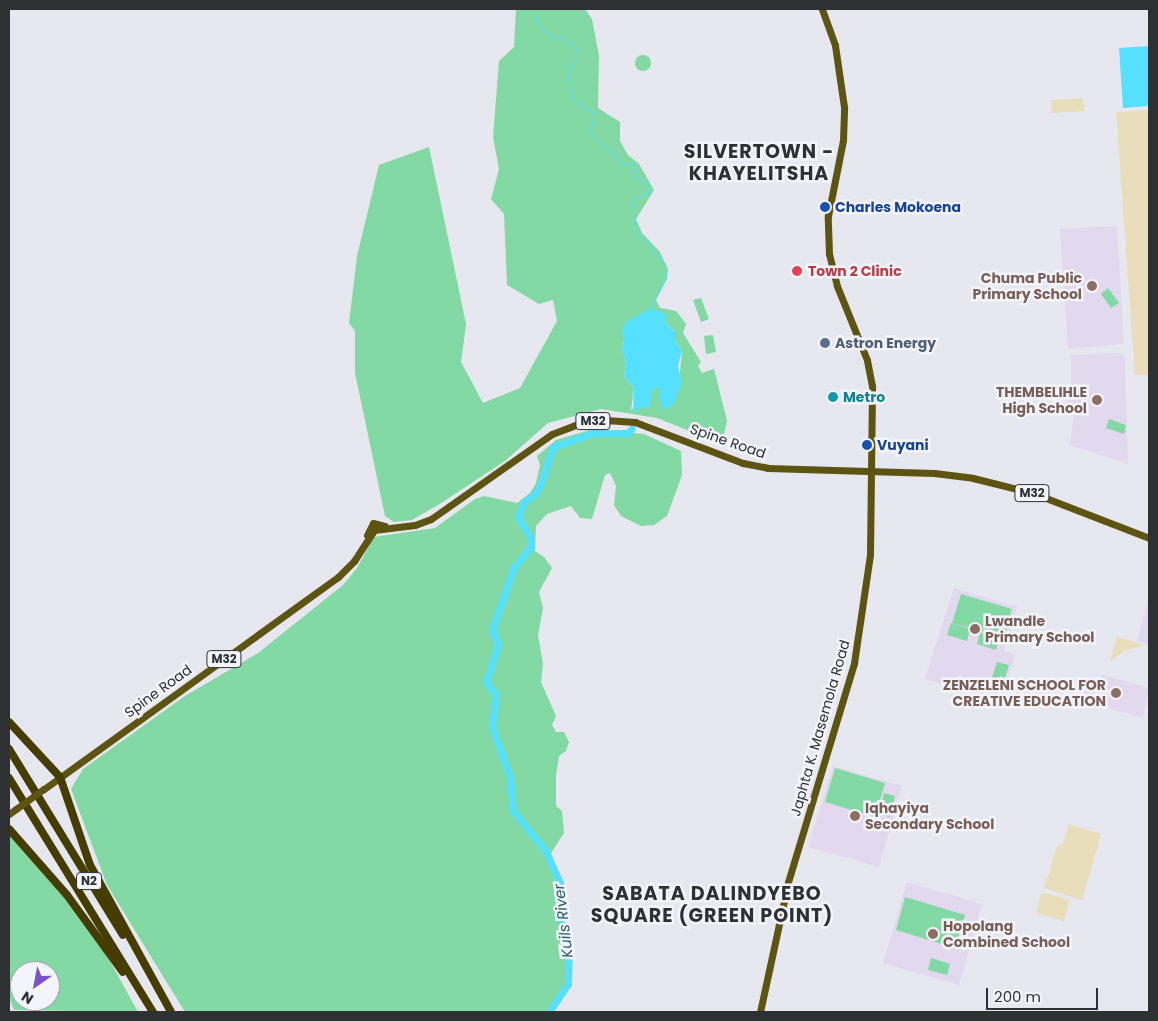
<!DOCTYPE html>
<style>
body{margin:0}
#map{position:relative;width:1158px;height:1021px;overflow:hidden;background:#e6e7ef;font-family:Poppins,sans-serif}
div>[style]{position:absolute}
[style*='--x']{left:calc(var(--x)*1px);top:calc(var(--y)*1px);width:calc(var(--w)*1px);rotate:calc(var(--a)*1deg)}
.education>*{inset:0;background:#e3d9ee}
.green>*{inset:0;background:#83d9a3}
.round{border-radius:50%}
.sand>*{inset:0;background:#e8deb9}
.water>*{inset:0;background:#56e0ff}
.stream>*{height:1px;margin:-0.5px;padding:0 0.5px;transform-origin:0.5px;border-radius:0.5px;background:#56e0ff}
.river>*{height:7px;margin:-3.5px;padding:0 3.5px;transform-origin:3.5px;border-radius:3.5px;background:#56e0ff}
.major>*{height:7px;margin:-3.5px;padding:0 3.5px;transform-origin:3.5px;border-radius:3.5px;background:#5d5411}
.highway>*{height:8px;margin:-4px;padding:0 4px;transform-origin:4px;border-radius:4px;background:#453d00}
.major-bridge>*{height:7px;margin:-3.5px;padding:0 3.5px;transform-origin:3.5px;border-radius:3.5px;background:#5d5411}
.dots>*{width:14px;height:14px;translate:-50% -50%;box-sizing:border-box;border:2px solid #f3f4fc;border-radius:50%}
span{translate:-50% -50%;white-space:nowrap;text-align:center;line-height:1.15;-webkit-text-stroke:5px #f3f4fc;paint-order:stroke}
.shield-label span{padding:1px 4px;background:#f3f4fc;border:1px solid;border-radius:4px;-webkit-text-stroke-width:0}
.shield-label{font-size:12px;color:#2f3033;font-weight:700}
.transit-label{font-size:14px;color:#164399;font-weight:700}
.left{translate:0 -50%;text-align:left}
.health-label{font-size:14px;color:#be3a42;font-weight:700}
.education-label{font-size:14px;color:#785e54;font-weight:700}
.right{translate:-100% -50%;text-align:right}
.service-label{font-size:14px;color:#4e5e75;font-weight:700}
.culture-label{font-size:14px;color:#0d838f;font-weight:700}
.street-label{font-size:14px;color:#2f3033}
.water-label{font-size:15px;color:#245c69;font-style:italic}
.district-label{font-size:19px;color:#2f3033;font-weight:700;letter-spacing:1px}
.frame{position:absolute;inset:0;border:10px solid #2f3033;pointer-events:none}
.north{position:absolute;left:10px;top:961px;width:50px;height:50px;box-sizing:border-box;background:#f3f4fc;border:1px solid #a5a6ac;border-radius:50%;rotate:213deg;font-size:14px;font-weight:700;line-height:20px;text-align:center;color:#2f3033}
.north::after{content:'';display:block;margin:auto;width:18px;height:22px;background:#7b52cb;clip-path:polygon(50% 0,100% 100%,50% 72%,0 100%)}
.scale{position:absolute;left:986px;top:988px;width:112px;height:22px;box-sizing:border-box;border:2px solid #2f3033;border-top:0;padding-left:6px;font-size:15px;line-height:18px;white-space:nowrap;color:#2f3033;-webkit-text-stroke:4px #f3f4fc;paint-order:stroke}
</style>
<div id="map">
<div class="education">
<i style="clip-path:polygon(1117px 226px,1124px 344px,1068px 349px,1060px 229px)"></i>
<i style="clip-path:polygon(1120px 353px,1125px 357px,1128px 464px,1070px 445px,1074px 414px,1064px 409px,1071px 392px,1071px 355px)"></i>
<i style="clip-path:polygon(954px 588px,1017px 607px,1004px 651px,1015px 655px,1001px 702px,925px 679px)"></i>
<i style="clip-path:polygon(1149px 597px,1149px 645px,1137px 641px)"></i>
<i style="clip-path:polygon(1103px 675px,1149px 688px,1143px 718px,1075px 699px)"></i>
<i style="clip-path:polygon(833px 766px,902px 786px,879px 867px,808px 847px)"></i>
<i style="clip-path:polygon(907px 882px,982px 904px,959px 985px,883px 963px)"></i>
</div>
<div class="green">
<i style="clip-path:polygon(evenodd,516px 9px,585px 9px,592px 19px,599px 56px,598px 108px,620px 122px,620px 141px,628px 155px,639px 164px,654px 190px,636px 219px,642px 233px,660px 252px,668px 269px,667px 279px,656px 300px,660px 308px,676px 311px,686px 324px,683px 333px,701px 362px,698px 366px,702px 373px,714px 369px,727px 421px,724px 434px,720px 438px,710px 439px,657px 418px,601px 409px,548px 423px,505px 461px,438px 505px,412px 520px,394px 522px,385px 516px,355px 373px,355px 331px,349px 323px,357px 256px,379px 165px,429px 147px,466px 324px,461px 362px,483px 403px,520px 388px,557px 321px,553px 300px,539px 304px,507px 285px,504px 214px,491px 199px,499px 169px,493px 137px,499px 61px,514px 47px,516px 9px,665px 322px,675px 332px,675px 340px,682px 351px,678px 391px,662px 397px,658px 385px,631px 410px,634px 388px,624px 376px,626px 363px,622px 350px,624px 341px,665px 322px)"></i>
<i class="round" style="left:635px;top:55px;width:16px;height:16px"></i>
<i style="clip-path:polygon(1108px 288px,1119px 303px,1111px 308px,1101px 294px)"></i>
<i style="clip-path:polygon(701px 298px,709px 319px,701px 322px,693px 300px)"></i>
<i style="clip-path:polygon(713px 335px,716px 352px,706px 354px,704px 336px)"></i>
<i style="clip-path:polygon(1109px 419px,1126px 425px,1124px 434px,1106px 428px)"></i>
<i style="clip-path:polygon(593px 429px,644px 434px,681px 451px,682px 475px,667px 516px,654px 525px,641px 526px,621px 516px,614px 505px,616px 486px,610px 473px,605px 475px,592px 519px,580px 518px,571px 506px,547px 514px,536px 526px,535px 551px,544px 557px,552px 568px,539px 592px,543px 608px,538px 635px,543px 664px,541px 682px,556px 716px,552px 725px,556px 732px,564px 732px,569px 742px,566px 751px,559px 756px,556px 775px,556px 806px,562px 811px,564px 833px,551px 853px,553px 867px,563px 882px,562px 915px,571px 943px,569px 986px,561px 999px,551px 1012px,185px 1012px,107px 885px,71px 789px,83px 769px,185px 696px,258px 653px,343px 585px,357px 568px,374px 537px,435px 528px,475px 499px,484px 496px,517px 503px,530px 493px,536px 483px,540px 465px,537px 456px,556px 440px)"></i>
<i style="clip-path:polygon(961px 594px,1012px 609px,1004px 638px,952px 623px)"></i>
<i style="clip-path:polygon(951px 623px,970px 629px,967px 641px,947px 635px)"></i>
<i style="clip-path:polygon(980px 632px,999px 638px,996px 650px,977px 644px)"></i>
<i style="clip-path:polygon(997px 662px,1009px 665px,1003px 684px,991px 681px)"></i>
<i style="clip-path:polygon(835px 768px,885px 783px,875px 817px,825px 802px)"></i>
<i style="clip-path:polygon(884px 793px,895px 796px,890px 817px,879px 814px)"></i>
<i style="clip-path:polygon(evenodd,9px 833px,48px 875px,105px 952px,138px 1012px,14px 1010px,9px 998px,9px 833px,20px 971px,50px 971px,50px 1001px,25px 1001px,20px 1005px,11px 990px,20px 985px,20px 971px)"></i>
<i style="clip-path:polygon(905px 897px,965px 915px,955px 948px,896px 930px)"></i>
<i style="clip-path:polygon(931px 958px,950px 964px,947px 975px,928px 970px)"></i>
</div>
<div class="sand">
<i style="clip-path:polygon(1082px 98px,1085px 111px,1052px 113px,1051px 100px)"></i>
<i style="clip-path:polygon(1149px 110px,1149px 375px,1135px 375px,1116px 112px)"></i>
<i style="clip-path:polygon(1117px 637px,1144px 645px,1124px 651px,1110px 662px)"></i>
<i style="clip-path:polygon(1069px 824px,1101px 834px,1082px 900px,1044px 888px,1057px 847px,1063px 844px)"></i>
<i style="clip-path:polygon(1045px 893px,1070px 900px,1064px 921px,1036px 913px,1041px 894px)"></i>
</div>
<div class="water">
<i style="clip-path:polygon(1149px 46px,1149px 106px,1123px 108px,1119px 48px)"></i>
<i style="clip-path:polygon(651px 308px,666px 314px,665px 322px,675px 332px,675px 340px,682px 351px,678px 366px,682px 383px,673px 405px,662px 410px,658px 385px,651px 393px,650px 408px,642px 407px,633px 413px,634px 388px,624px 376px,626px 363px,622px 350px,624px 341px,622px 331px,626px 322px)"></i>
</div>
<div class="stream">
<i style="--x:535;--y:9;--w:13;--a:86"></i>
<i style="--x:536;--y:22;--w:22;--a:47"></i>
<i style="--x:551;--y:38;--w:9;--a:-13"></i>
<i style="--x:560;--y:36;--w:20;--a:37"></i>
<i style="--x:576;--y:48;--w:8;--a:83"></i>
<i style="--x:577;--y:56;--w:20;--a:120"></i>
<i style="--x:567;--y:73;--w:19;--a:81"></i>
<i style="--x:570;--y:92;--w:9;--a:69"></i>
<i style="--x:573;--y:100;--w:25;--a:32"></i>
<i style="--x:594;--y:113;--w:19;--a:102"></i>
<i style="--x:590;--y:132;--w:45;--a:44.1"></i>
<i style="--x:622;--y:163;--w:11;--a:5"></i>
<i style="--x:633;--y:164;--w:5;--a:53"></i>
<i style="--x:636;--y:168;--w:7;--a:106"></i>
<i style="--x:634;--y:175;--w:19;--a:36"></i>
<i style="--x:649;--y:186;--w:6;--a:99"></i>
<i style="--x:648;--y:192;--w:19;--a:155"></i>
<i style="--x:631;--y:200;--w:31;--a:81"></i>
<i style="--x:636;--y:231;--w:44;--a:48.7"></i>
<i style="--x:665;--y:264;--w:13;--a:86"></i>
<i style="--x:666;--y:277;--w:36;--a:117"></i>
</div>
<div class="river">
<i style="--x:549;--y:1012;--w:34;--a:-56"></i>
<i style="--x:568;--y:984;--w:41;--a:-88.6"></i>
<i style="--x:569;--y:943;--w:27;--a:-110"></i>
<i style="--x:560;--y:918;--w:35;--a:-90"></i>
<i style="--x:560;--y:883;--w:35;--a:-114"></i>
<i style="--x:546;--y:851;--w:52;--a:-129.5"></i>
<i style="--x:513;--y:811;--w:34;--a:-95"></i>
<i style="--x:510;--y:777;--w:53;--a:-109.8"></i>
<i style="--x:492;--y:727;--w:32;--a:-83"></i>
<i style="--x:496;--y:695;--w:16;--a:-128"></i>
<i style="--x:486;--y:682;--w:40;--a:-72"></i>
<i style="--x:498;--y:644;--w:15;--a:-113"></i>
<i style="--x:492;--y:630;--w:67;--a:-70.8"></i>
<i style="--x:514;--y:567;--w:26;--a:-50"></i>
<i style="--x:531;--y:547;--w:10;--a:-96"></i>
<i style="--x:530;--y:537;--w:23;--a:-121"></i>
<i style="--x:518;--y:517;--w:16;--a:-68"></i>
<i style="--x:524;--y:502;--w:15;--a:-37"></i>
<i style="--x:536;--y:493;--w:11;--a:-63"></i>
<i style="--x:541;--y:483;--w:38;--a:-72"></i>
<i style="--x:553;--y:447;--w:42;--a:-19.3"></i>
<i style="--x:593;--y:433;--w:35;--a:0"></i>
<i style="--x:628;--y:433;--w:6;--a:-51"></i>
</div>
<div class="major">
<i style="--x:367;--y:535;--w:13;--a:-63"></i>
<i style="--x:373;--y:523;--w:12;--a:14"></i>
<i style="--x:44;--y:789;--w:362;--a:-35.8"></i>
<i style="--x:338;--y:577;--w:23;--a:-45"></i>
<i style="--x:354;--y:561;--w:37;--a:-57"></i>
<i style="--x:374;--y:530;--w:41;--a:-7"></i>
<i style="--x:415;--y:525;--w:17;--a:-21"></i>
<i style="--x:431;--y:519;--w:148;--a:-35.1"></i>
<i style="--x:552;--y:434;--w:31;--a:-21"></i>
<i style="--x:581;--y:423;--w:24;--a:-7"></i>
<i style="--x:605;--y:420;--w:30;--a:4"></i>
<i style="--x:635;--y:422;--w:116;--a:20.8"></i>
<i style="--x:743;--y:463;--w:25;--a:11"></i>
<i style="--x:768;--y:468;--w:166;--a:1.7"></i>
<i style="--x:934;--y:473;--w:39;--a:7"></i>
<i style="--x:973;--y:478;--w:62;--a:14"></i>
<i style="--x:1033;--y:493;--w:124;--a:21.2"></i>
<i style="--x:9;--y:814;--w:9;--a:-36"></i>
<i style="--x:760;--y:1012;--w:133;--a:-77.8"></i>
<i style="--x:788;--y:882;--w:229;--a:-73.2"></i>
<i style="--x:854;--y:663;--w:110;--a:-81.6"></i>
<i style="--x:870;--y:554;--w:168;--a:-89.3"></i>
<i style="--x:872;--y:386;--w:26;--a:-101"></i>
<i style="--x:867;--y:360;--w:80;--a:-112.1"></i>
<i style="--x:837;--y:286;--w:33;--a:-104"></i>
<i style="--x:829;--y:254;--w:38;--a:-92"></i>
<i style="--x:828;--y:216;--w:77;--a:-78.8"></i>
<i style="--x:843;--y:140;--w:33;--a:-88"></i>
<i style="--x:844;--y:107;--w:63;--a:-98.3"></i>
<i style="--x:835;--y:45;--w:38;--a:-110"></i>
</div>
<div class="highway">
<i style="--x:9;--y:722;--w:75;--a:47.2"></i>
<i style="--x:60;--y:777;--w:93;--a:71.2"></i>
<i style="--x:90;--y:865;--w:168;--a:61.1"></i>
<i style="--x:9;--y:749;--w:218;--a:58.5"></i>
<i style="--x:9;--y:778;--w:275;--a:58.4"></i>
<i style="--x:9;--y:829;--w:88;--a:48.7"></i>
<i style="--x:67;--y:895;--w:95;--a:54"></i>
</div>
<div class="major-bridge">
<i style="--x:16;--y:809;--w:34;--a:-36"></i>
</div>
<div class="dots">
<i style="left:825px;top:207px;background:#1a4fb4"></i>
<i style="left:797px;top:271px;background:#e0444e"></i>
<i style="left:1092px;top:286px;background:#8d6e63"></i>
<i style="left:825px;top:343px;background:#5c6f8a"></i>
<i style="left:833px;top:397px;background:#0f9aa8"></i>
<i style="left:1097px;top:400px;background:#8d6e63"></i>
<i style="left:867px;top:445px;background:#1a4fb4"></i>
<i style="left:975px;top:629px;background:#8d6e63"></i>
<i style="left:1116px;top:693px;background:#8d6e63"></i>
<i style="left:855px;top:816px;background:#8d6e63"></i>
<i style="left:933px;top:934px;background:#8d6e63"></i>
</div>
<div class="shield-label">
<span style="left:593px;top:421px">M32</span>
<span style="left:1032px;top:493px">M32</span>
<span style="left:224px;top:659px">M32</span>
<span style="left:89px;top:881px">N2</span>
</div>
<div class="transit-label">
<span class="left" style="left:835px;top:207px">Charles Mokoena</span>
<span class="left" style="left:877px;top:445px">Vuyani</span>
</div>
<div class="health-label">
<span class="left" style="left:808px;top:271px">Town 2 Clinic</span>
</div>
<div class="education-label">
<span class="right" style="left:1082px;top:286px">Chuma Public<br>Primary School</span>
<span class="right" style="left:1087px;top:400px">THEMBELIHLE<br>High School</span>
<span class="left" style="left:985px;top:629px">Lwandle<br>Primary School</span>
<span class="right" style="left:1106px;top:693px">ZENZELENI SCHOOL FOR<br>CREATIVE EDUCATION</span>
<span class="left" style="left:865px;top:816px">Iqhayiya<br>Secondary School</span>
<span class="left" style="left:943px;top:934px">Hopolang<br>Combined School</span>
</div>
<div class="service-label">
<span class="left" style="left:835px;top:343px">Astron Energy</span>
</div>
<div class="culture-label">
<span class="left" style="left:843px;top:397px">Metro</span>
</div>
<div class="street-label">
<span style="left:728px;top:441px;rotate:19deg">Spine Road</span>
<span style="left:158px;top:691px;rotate:-36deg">Spine Road</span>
<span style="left:820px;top:728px;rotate:-74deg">Japhta K. Masemola Road</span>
</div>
<div class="water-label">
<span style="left:563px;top:921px;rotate:-97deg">Kuils River</span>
</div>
<div class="district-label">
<span style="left:759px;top:163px">SILVERTOWN -<br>KHAYELITSHA</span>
<span style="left:712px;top:905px">SABATA DALINDYEBO<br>SQUARE (GREEN POINT)</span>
</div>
<div class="frame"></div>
<div class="north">N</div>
<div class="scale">200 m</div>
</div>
